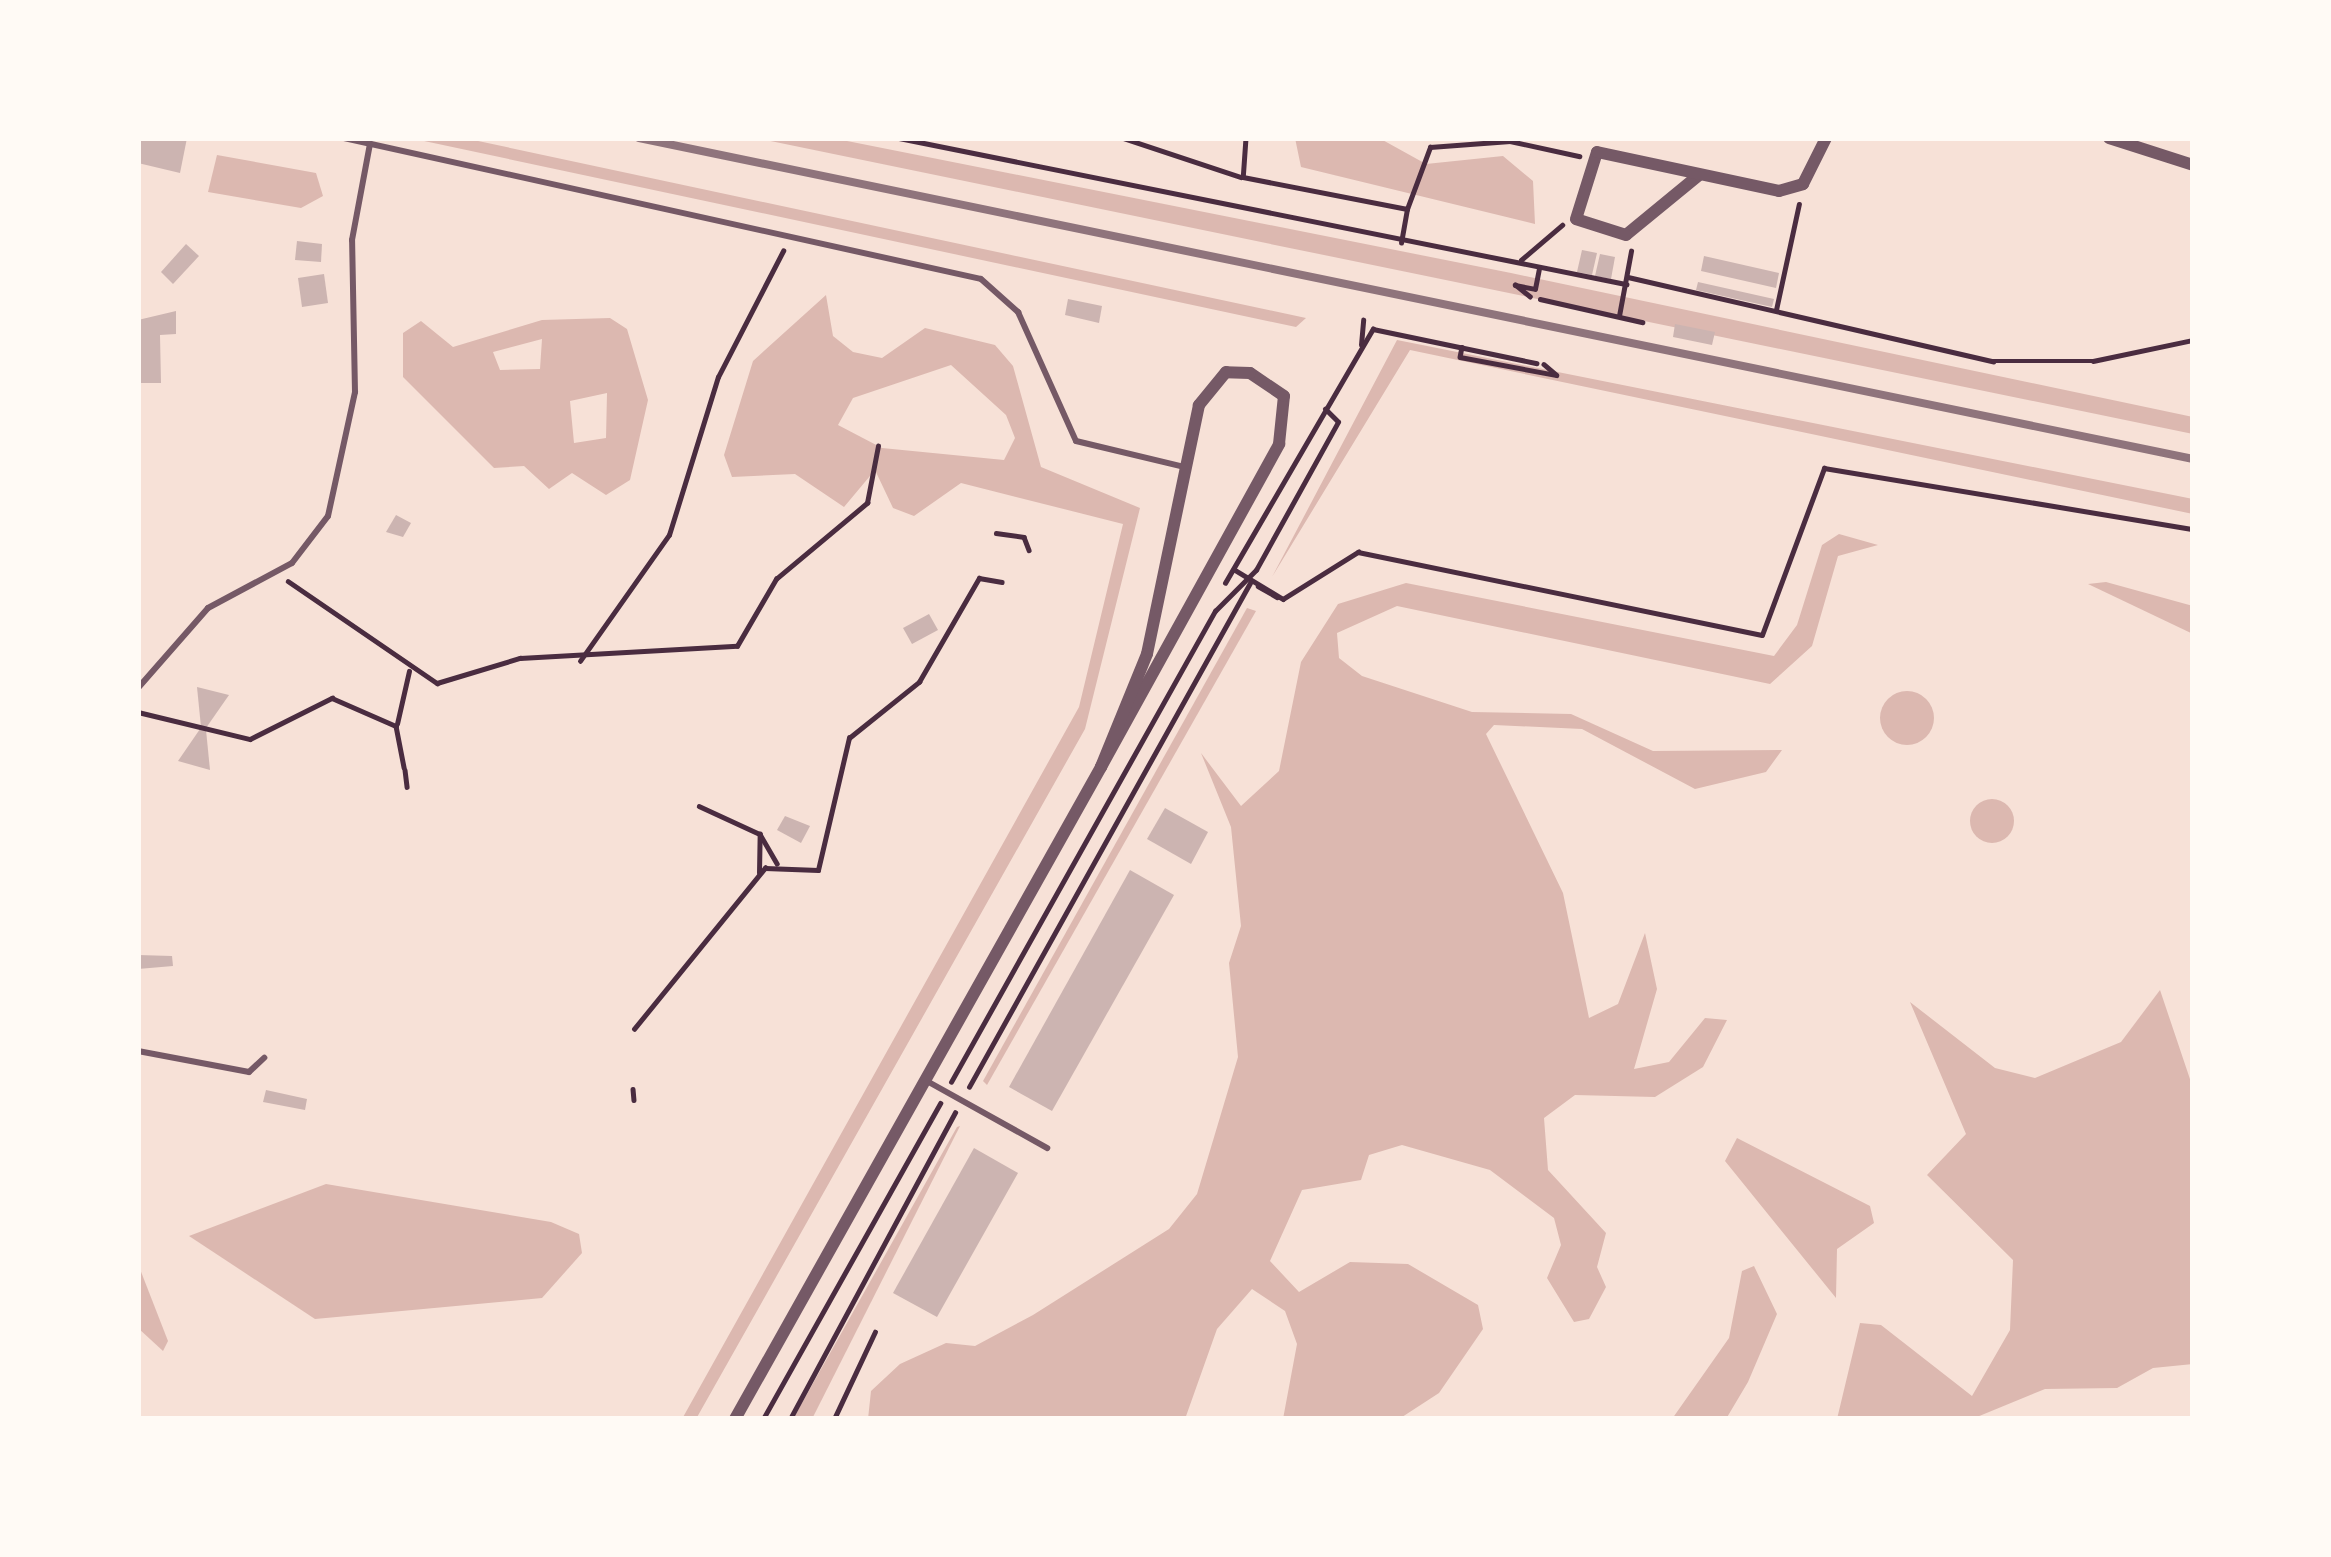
<!DOCTYPE html>
<style>
body{margin:0}
#map{position:relative;width:2331px;height:1557px;overflow:hidden;background:#f7e1d7;font-family:"PT Sans Narrow",sans-serif}
div>[style]{position:absolute}
[style*='--x']{left:calc(var(--x)*1px);top:calc(var(--y)*1px);width:calc(var(--w)*1px);rotate:calc(var(--a)*1deg)}
.water>*{inset:0;background:#dcb8b0}
.round{border-radius:50%}
.building>*{inset:0;background:#ccb4b1}
.path>*{height:4.5px;margin:-2.25px;padding:0 2.25px;transform-origin:2.25px;border-radius:2.25px;background:#4a2c40}
.service>*{height:6px;margin:-3px;padding:0 3px;transform-origin:3px;border-radius:3px;background:#755966}
.minor>*{height:12px;margin:-6px;padding:0 6px;transform-origin:6px;border-radius:6px;background:#755966}
.rail>*{height:8px;margin:-4px;padding:0 4px;transform-origin:4px;border-radius:4px;background:#8f747c}
span{translate:-50% -50%;white-space:nowrap;text-align:center;line-height:1.15;-webkit-text-stroke:12px #fffaf5;paint-order:stroke}
.frame{position:absolute;inset:0;border:141px solid #fffaf5;pointer-events:none}
</style>
<div id="map">
<div class="water">
<i style="clip-path:polygon(410px 138px,464px 138px,1306px 318px,1296px 327px)"></i>
<i style="clip-path:polygon(756px 138px,832px 138px,1511px 273px,2193px 417px,2193px 434px)"></i>
<i style="clip-path:polygon(1295px 138px,1379px 138px,1426px 164px,1503px 156px,1533px 181px,1535px 224px,1301px 167px)"></i>
<i style="clip-path:polygon(217px 155px,316px 173px,323px 196px,301px 208px,208px 192px)"></i>
<i style="clip-path:polygon(evenodd,826px 295px,833px 336px,853px 352px,882px 358px,925px 328px,995px 345px,1013px 366px,1041px 467px,1140px 508px,1085px 729px,696px 1419px,682px 1419px,1079px 707px,1123px 524px,961px 483px,914px 516px,893px 508px,875px 470px,844px 507px,795px 474px,732px 477px,724px 455px,753px 361px,826px 295px,951px 365px,1006px 415px,1015px 438px,1004px 460px,882px 448px,838px 425px,853px 398px,951px 365px)"></i>
<i style="clip-path:polygon(evenodd,610px 318px,627px 329px,648px 400px,630px 480px,606px 495px,572px 473px,549px 489px,524px 466px,494px 468px,403px 377px,403px 333px,421px 321px,453px 347px,542px 320px,610px 318px,542px 339px,540px 369px,500px 370px,493px 352px,542px 339px,610px 318px,607px 393px,606px 438px,574px 443px,570px 401px,607px 393px)"></i>
<i style="clip-path:polygon(1397px 340px,2193px 499px,2193px 514px,1410px 350px,1272px 577px)"></i>
<i style="clip-path:polygon(1839px 534px,1878px 545px,1838px 556px,1812px 646px,1770px 684px,1397px 606px,1337px 633px,1339px 658px,1362px 676px,1472px 712px,1571px 714px,1653px 751px,1782px 750px,1766px 772px,1695px 789px,1582px 729px,1494px 725px,1486px 734px,1563px 893px,1589px 1018px,1618px 1004px,1645px 933px,1657px 989px,1634px 1069px,1669px 1062px,1705px 1018px,1727px 1020px,1703px 1067px,1655px 1097px,1575px 1095px,1544px 1118px,1548px 1170px,1606px 1233px,1597px 1267px,1606px 1287px,1589px 1319px,1574px 1322px,1547px 1278px,1561px 1245px,1554px 1218px,1490px 1170px,1402px 1145px,1369px 1155px,1361px 1180px,1302px 1190px,1270px 1261px,1299px 1292px,1350px 1262px,1408px 1264px,1478px 1305px,1483px 1329px,1439px 1393px,1399px 1419px,1283px 1419px,1297px 1344px,1285px 1311px,1252px 1289px,1217px 1329px,1185px 1419px,868px 1419px,871px 1391px,900px 1364px,946px 1343px,975px 1346px,1033px 1315px,1169px 1229px,1197px 1194px,1238px 1057px,1229px 963px,1241px 926px,1231px 827px,1201px 753px,1241px 806px,1279px 771px,1301px 662px,1338px 604px,1406px 583px,1774px 656px,1797px 625px,1822px 545px)"></i>
<i style="clip-path:polygon(2106px 582px,2193px 606px,2193px 634px,2088px 584px)"></i>
<i style="clip-path:polygon(1247px 608px,1256px 611px,987px 1085px,983px 1081px)"></i>
<i class="round" style="left:1880px;top:691px;width:54px;height:54px"></i>
<i class="round" style="left:1970px;top:799px;width:44px;height:44px"></i>
<i style="clip-path:polygon(2160px 990px,2193px 1088px,2193px 1364px,2153px 1368px,2117px 1388px,2045px 1389px,1972px 1419px,1837px 1419px,1860px 1323px,1881px 1325px,1972px 1396px,2010px 1330px,2013px 1260px,1927px 1175px,1966px 1134px,1910px 1002px,1995px 1068px,2035px 1078px,2121px 1042px)"></i>
<i style="clip-path:polygon(960px 1126px,812px 1419px,793px 1419px,957px 1127px)"></i>
<i style="clip-path:polygon(1737px 1138px,1870px 1206px,1874px 1223px,1837px 1249px,1836px 1298px,1725px 1161px)"></i>
<i style="clip-path:polygon(326px 1184px,551px 1222px,579px 1234px,582px 1253px,542px 1298px,315px 1319px,189px 1236px)"></i>
<i style="clip-path:polygon(138px 1264px,168px 1341px,163px 1351px,138px 1328px)"></i>
<i style="clip-path:polygon(1754px 1266px,1777px 1314px,1748px 1382px,1726px 1419px,1672px 1419px,1729px 1338px,1742px 1271px)"></i>
</div>
<div class="building">
<i style="clip-path:polygon(138px 138px,187px 138px,180px 173px,138px 163px)"></i>
<i style="clip-path:polygon(297px 241px,322px 244px,321px 262px,295px 260px)"></i>
<i style="clip-path:polygon(186px 244px,199px 256px,173px 284px,161px 272px)"></i>
<i style="clip-path:polygon(1582px 250px,1597px 253px,1592px 275px,1577px 272px)"></i>
<i style="clip-path:polygon(1600px 254px,1615px 257px,1611px 279px,1595px 276px)"></i>
<i style="clip-path:polygon(1704px 256px,1779px 273px,1776px 288px,1701px 271px)"></i>
<i style="clip-path:polygon(324px 274px,328px 303px,302px 307px,298px 278px)"></i>
<i style="clip-path:polygon(1698px 282px,1774px 299px,1772px 307px,1696px 290px)"></i>
<i style="clip-path:polygon(1068px 299px,1102px 306px,1099px 323px,1065px 315px)"></i>
<i style="clip-path:polygon(176px 311px,176px 334px,160px 335px,161px 383px,138px 383px,138px 320px)"></i>
<i style="clip-path:polygon(1675px 324px,1715px 332px,1712px 345px,1673px 337px)"></i>
<i style="clip-path:polygon(396px 515px,411px 523px,403px 537px,386px 532px)"></i>
<i style="clip-path:polygon(929px 614px,938px 630px,912px 644px,903px 628px)"></i>
<i style="clip-path:polygon(197px 687px,229px 695px,206px 728px,201px 727px)"></i>
<i style="clip-path:polygon(200px 729px,206px 730px,210px 770px,178px 761px)"></i>
<i style="clip-path:polygon(1165px 808px,1208px 832px,1191px 864px,1147px 839px)"></i>
<i style="clip-path:polygon(785px 816px,810px 826px,801px 843px,777px 830px)"></i>
<i style="clip-path:polygon(1130px 870px,1174px 895px,1052px 1111px,1009px 1087px)"></i>
<i style="clip-path:polygon(138px 955px,172px 956px,173px 966px,138px 969px)"></i>
<i style="clip-path:polygon(266px 1090px,307px 1099px,305px 1110px,263px 1102px)"></i>
<i style="clip-path:polygon(974px 1148px,1018px 1173px,937px 1317px,893px 1293px)"></i>
</div>
<div class="path">
<i style="--x:899;--y:138;--w:742;--a:11.36"></i>
<i style="--x:1123;--y:138;--w:124;--a:18.3"></i>
<i style="--x:1246;--y:138;--w:39;--a:94"></i>
<i style="--x:1243;--y:177;--w:167;--a:11"></i>
<i style="--x:1407;--y:209;--w:66;--a:-69.6"></i>
<i style="--x:1430;--y:147;--w:80;--a:-4.3"></i>
<i style="--x:1510;--y:141;--w:71;--a:12.3"></i>
<i style="--x:1401;--y:243;--w:35;--a:-80"></i>
<i style="--x:1521;--y:260;--w:54;--a:-40.5"></i>
<i style="--x:1628;--y:277;--w:375;--a:13"></i>
<i style="--x:1993;--y:361;--w:100;--a:0"></i>
<i style="--x:2093;--y:361;--w:102;--a:-11.9"></i>
<i style="--x:1530;--y:297;--w:19;--a:-141"></i>
<i style="--x:1515;--y:285;--w:20;--a:11"></i>
<i style="--x:1535;--y:289;--w:21;--a:-79"></i>
<i style="--x:1540;--y:299;--w:105;--a:12.7"></i>
<i style="--x:1776;--y:310;--w:108;--a:-77.8"></i>
<i style="--x:1619;--y:316;--w:66;--a:-79.5"></i>
<i style="--x:1361;--y:345;--w:25;--a:-85"></i>
<i style="--x:1462;--y:347;--w:10;--a:101"></i>
<i style="--x:1460;--y:357;--w:98;--a:10.6"></i>
<i style="--x:1556;--y:375;--w:16;--a:-140"></i>
<i style="--x:996;--y:533;--w:28;--a:8"></i>
<i style="--x:1024;--y:537;--w:14;--a:69"></i>
<i style="--x:1235;--y:570;--w:56;--a:31.1"></i>
<i style="--x:1283;--y:599;--w:89;--a:-32.1"></i>
<i style="--x:1358;--y:552;--w:412;--a:11.6"></i>
<i style="--x:1762;--y:635;--w:178;--a:-69.6"></i>
<i style="--x:1824;--y:468;--w:374;--a:9.4"></i>
<i style="--x:288;--y:581;--w:181;--a:34.4"></i>
<i style="--x:437;--y:683;--w:87;--a:-16.8"></i>
<i style="--x:520;--y:658;--w:217;--a:-3.2"></i>
<i style="--x:737;--y:646;--w:78;--a:-59.8"></i>
<i style="--x:776;--y:579;--w:119;--a:-39.9"></i>
<i style="--x:867;--y:503;--w:58;--a:-79.1"></i>
<i style="--x:1225;--y:583;--w:294;--a:-59.8"></i>
<i style="--x:1373;--y:329;--w:167;--a:11.8"></i>
<i style="--x:1258;--y:586;--w:22;--a:30"></i>
<i style="--x:580;--y:661;--w:154;--a:-54.8"></i>
<i style="--x:669;--y:535;--w:165;--a:-72.8"></i>
<i style="--x:718;--y:377;--w:142;--a:-62.7"></i>
<i style="--x:138;--y:712;--w:115;--a:13.6"></i>
<i style="--x:250;--y:739;--w:92;--a:-26.6"></i>
<i style="--x:332;--y:698;--w:70;--a:23.6"></i>
<i style="--x:396;--y:726;--w:42;--a:79"></i>
<i style="--x:397;--y:724;--w:54;--a:-77.2"></i>
<i style="--x:405;--y:770;--w:17;--a:83"></i>
<i style="--x:699;--y:806;--w:67;--a:24.7"></i>
<i style="--x:760;--y:834;--w:34;--a:60"></i>
<i style="--x:759;--y:873;--w:39;--a:-89"></i>
<i style="--x:634;--y:1029;--w:208;--a:-50.9"></i>
<i style="--x:765;--y:868;--w:53;--a:2.2"></i>
<i style="--x:818;--y:870;--w:136;--a:-76.8"></i>
<i style="--x:849;--y:738;--w:90;--a:-38.7"></i>
<i style="--x:919;--y:682;--w:120;--a:-60"></i>
<i style="--x:979;--y:578;--w:23;--a:10"></i>
<i style="--x:951;--y:1082;--w:540;--a:-60.73"></i>
<i style="--x:1215;--y:611;--w:58;--a:-45"></i>
<i style="--x:1256;--y:570;--w:169;--a:-61"></i>
<i style="--x:1338;--y:422;--w:18;--a:-135"></i>
<i style="--x:969;--y:1087;--w:577;--a:-60.86"></i>
<i style="--x:633;--y:1089;--w:11;--a:85"></i>
<i style="--x:763;--y:1419;--w:362;--a:-60.7"></i>
<i style="--x:790;--y:1419;--w:348;--a:-61.7"></i>
<i style="--x:834;--y:1419;--w:96;--a:-64.8"></i>
</div>
<div class="service">
<i style="--x:344;--y:138;--w:652;--a:12.48"></i>
<i style="--x:981;--y:279;--w:50;--a:41.7"></i>
<i style="--x:1018;--y:312;--w:141;--a:65.8"></i>
<i style="--x:1076;--y:441;--w:111;--a:13.5"></i>
<i style="--x:138;--y:688;--w:106;--a:-48.8"></i>
<i style="--x:208;--y:608;--w:95;--a:-28.2"></i>
<i style="--x:292;--y:563;--w:59;--a:-52.5"></i>
<i style="--x:328;--y:516;--w:127;--a:-77.7"></i>
<i style="--x:355;--y:392;--w:152;--a:-91.1"></i>
<i style="--x:352;--y:240;--w:98;--a:-79.4"></i>
<i style="--x:138;--y:1051;--w:113;--a:10.7"></i>
<i style="--x:249;--y:1072;--w:21;--a:-43"></i>
<i style="--x:925;--y:1080;--w:140;--a:29.1"></i>
</div>
<div class="minor">
<i style="--x:2109;--y:138;--w:88;--a:17.8"></i>
<i style="--x:1699;--y:175;--w:94;--a:140.6"></i>
<i style="--x:1626;--y:235;--w:52;--a:-162.3"></i>
<i style="--x:1576;--y:219;--w:70;--a:-72.6"></i>
<i style="--x:1597;--y:152;--w:186;--a:12.1"></i>
<i style="--x:1779;--y:191;--w:25;--a:-16"></i>
<i style="--x:1803;--y:184;--w:51;--a:-63.4"></i>
<i style="--x:735;--y:1419;--w:748;--a:-60.69"></i>
<i style="--x:1101;--y:767;--w:369;--a:-61.1"></i>
<i style="--x:1279;--y:444;--w:48;--a:-84.1"></i>
<i style="--x:1284;--y:396;--w:41;--a:-145.9"></i>
<i style="--x:1250;--y:373;--w:24;--a:-178"></i>
<i style="--x:1226;--y:372;--w:43;--a:129.3"></i>
<i style="--x:1199;--y:405;--w:254;--a:101.8"></i>
<i style="--x:1147;--y:654;--w:122;--a:112.2"></i>
</div>
<div class="rail">
<i style="--x:639;--y:138;--w:1587;--a:11.67"></i>
</div>
<div class="frame"></div>
</div>
